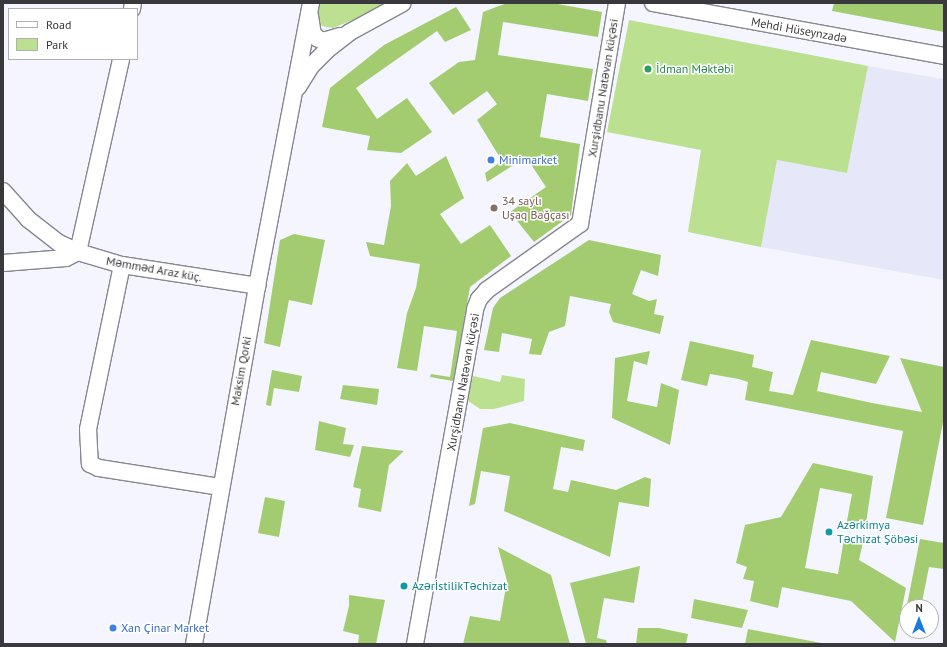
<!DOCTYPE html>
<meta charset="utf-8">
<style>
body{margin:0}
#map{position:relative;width:947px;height:647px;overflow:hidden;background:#f4f5fe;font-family:"PT Sans",sans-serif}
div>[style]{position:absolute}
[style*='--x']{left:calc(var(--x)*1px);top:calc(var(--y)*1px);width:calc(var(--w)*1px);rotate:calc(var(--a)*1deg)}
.built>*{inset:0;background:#e6e8f9}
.green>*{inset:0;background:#bbe090}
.forest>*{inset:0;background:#a3cc71}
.roads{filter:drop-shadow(1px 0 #868690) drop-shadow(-1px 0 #868690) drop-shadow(0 1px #868690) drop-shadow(0 -1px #868690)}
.minor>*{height:16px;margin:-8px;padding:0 8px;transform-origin:8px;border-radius:8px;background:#fff}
.dots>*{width:11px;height:11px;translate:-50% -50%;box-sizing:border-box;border:2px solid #fff;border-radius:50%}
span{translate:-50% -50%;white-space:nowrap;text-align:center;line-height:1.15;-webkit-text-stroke:3px #fff;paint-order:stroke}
.street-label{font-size:12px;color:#39393d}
.leisure-label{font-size:12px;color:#27864d}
.left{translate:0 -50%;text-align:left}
.shop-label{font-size:12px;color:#366cbe}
.education-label{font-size:12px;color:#785e54}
.culture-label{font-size:12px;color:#0d838f}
.frame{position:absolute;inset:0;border:4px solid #39393d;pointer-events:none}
.legend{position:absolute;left:8px;top:8px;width:130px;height:52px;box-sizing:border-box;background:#fff;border:1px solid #b0b0b1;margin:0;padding:5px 7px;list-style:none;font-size:12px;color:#39393d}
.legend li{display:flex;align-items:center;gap:8px;height:20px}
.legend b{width:20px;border:1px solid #b0b0b1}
.north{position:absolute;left:899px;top:599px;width:40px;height:40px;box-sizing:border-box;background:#fff;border:1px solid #b0b0b1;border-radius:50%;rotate:0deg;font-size:11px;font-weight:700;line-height:16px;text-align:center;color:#39393d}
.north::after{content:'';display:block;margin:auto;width:14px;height:18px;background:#1879e2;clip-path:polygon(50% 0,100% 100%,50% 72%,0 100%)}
</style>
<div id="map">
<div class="built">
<i style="clip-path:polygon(868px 66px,944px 79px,944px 280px,761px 247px,776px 159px,847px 173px)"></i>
</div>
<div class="green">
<i style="clip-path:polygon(317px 3px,384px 3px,360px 17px,333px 28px,322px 26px,316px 12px)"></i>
<i style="clip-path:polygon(629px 20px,868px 66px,847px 173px,777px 160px,761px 247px,688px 232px,701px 150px,607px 132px)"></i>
<i style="clip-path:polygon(502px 375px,525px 379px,524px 401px,494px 409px,480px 409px,467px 400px,473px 376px,500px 382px)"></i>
</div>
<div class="forest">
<i style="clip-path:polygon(507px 3px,552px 3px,602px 12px,598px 37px,503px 22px,498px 55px,593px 69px,588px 101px,547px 94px,540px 137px,580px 144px,571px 215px,534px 242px,510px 212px,546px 187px,526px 157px,487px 182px,485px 173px,502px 161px,477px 120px,497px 104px,487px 91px,453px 115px,429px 83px,459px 62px,475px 60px,483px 12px)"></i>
<i style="clip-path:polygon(834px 3px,944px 3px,944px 32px,832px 11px)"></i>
<i style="clip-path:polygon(456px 7px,471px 30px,445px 42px,437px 31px,356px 88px,377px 119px,407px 98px,432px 132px,401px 153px,367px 150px,370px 136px,322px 127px,330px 88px,384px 45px)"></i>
<i style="clip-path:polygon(446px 156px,464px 198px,440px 214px,461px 244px,490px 225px,511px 256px,470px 287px,453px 381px,430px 377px,431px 374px,450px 377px,457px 331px,424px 326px,417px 371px,397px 368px,407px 313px,416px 288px,420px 264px,370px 256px,366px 242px,384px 245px,391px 206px,390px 181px,407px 163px,416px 176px)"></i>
<i style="clip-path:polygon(294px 234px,325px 240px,312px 305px,289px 300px,280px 347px,264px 343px,280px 240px)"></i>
<i style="clip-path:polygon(589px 240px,661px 255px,658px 276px,641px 270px,632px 294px,649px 301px,657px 299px,654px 314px,664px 316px,660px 334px,613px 322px,609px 312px,611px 304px,570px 296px,565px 326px,549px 332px,541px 355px,529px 354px,532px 339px,502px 333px,499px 352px,484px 350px,493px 308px,500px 298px)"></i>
<i style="clip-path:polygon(811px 340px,890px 356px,876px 384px,821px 372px,817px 391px,872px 403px,922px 412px,900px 358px,944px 367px,944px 417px,923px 525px,886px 518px,903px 431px,745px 400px,748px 382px,739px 379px,710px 374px,707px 386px,681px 380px,690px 341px,754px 355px,752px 367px,773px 372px,769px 391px,793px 395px)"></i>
<i style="clip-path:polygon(650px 351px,647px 365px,634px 361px,627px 401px,657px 407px,661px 383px,679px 390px,670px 445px,612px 418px,615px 358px)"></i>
<i style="clip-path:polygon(272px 370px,302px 376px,299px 392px,274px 388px,271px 406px,266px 405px)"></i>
<i style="clip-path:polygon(343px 385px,379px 389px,377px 405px,340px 399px)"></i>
<i style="clip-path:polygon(319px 421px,346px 428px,343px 444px,354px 445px,350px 457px,315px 450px)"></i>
<i style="clip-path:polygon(510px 423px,585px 440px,583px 451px,561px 447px,553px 489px,568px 492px,571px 480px,616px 490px,645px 477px,651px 479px,649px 507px,619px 502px,610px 557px,504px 511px,510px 476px,481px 471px,475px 504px,469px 506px,483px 428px)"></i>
<i style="clip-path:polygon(362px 446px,404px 451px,389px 465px,381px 512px,358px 507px,361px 489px,353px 487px)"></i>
<i style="clip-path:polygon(813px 463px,873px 476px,865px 530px,846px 526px,852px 494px,820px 488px,805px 568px,838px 574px,844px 539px,863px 542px,859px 560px,906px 588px,895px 642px,851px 601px,782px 587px,778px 608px,750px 601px,754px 581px,743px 579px,747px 567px,736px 563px,745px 525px,781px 517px)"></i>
<i style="clip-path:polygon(265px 497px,285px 501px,279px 537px,258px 533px)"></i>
<i style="clip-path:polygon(920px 539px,944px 543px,944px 569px,929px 567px,921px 607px,907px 607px,907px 626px,903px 625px)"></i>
<i style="clip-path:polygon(498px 547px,551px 575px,570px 644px,463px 644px,470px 616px,500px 621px,507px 581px)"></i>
<i style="clip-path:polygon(640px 566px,634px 603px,604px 598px,597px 638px,606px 640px,607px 644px,586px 644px,570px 583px)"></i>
<i style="clip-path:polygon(349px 595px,385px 600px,376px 644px,358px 644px,359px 635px,343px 631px,349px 606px)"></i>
<i style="clip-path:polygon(694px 599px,748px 610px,742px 628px,691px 618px)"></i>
<i style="clip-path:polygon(638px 628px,659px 628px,688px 634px,686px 644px,636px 644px)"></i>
<i style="clip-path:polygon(748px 629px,827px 644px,745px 644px)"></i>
</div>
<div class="roads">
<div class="minor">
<i style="--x:653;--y:3;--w:296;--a:10.3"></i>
<i style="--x:132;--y:9;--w:6;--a:-81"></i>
<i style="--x:310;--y:16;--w:18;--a:81"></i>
<i style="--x:313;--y:34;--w:6;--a:45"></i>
<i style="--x:317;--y:38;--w:7;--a:27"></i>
<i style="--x:323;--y:41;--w:18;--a:-16"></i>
<i style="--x:298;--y:87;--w:25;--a:-58"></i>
<i style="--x:311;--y:66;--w:23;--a:-45"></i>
<i style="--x:327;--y:50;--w:29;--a:-38"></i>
<i style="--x:350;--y:32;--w:60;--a:-28.7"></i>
<i style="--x:3;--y:191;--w:38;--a:48"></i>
<i style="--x:28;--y:219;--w:39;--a:38"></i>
<i style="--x:59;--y:243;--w:21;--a:25"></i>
<i style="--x:78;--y:252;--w:46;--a:16.5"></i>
<i style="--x:122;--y:265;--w:137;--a:8.8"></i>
<i style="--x:3;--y:263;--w:63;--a:-4.5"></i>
<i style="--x:66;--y:258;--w:13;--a:-27"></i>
<i style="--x:78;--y:252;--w:198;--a:-77.4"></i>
<i style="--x:122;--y:265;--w:167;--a:101.7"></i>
<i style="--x:88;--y:429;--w:35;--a:87"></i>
<i style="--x:90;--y:464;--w:10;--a:24"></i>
<i style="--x:99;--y:468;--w:122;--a:8.9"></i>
<i style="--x:194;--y:644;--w:364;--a:-80"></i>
<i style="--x:257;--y:286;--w:288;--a:-79.2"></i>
<i style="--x:415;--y:644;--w:340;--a:-79.8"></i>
<i style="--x:475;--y:309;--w:11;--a:-68"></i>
<i style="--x:479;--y:299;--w:12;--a:-48"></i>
<i style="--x:487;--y:290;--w:114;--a:-35.4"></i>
<i style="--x:580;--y:224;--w:224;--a:-80.5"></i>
</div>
</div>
<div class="dots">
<i style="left:648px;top:69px;background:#2e9e5b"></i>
<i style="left:491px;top:160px;background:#3f7fe0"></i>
<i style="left:494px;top:208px;background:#8d6e63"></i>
<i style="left:829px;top:532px;background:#0f9aa8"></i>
<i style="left:404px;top:586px;background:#0f9aa8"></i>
<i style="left:113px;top:628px;background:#3f7fe0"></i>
</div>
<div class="street-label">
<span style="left:799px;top:30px;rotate:10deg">Mehdi Hüseynzadə</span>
<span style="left:603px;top:88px;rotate:-81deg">Xurşidbanu Natəvan küçəsi</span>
<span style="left:154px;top:269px;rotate:10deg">Məmməd Araz küç.</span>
<span style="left:241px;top:371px;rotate:-80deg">Maksim Qorki</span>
<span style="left:463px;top:382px;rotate:-80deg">Xurşidbanu Natəvan küçəsi</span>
</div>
<div class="leisure-label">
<span class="left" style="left:656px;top:69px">İdman Məktəbi</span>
</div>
<div class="shop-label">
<span class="left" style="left:499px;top:160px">Minimarket</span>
<span class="left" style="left:121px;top:628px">Xan Çinar Market</span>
</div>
<div class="education-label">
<span class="left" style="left:502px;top:208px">34 saylı<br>Uşaq Bağçası</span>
</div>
<div class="culture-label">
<span class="left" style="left:837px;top:532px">Azərkimya<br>Təchizat Şöbəsi</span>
<span class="left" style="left:412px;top:586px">AzərİstilikTəchizat</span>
</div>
<div class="frame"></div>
<ul class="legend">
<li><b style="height:5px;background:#fff"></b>Road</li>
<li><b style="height:11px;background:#bbe090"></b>Park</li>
</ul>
<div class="north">N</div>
</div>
